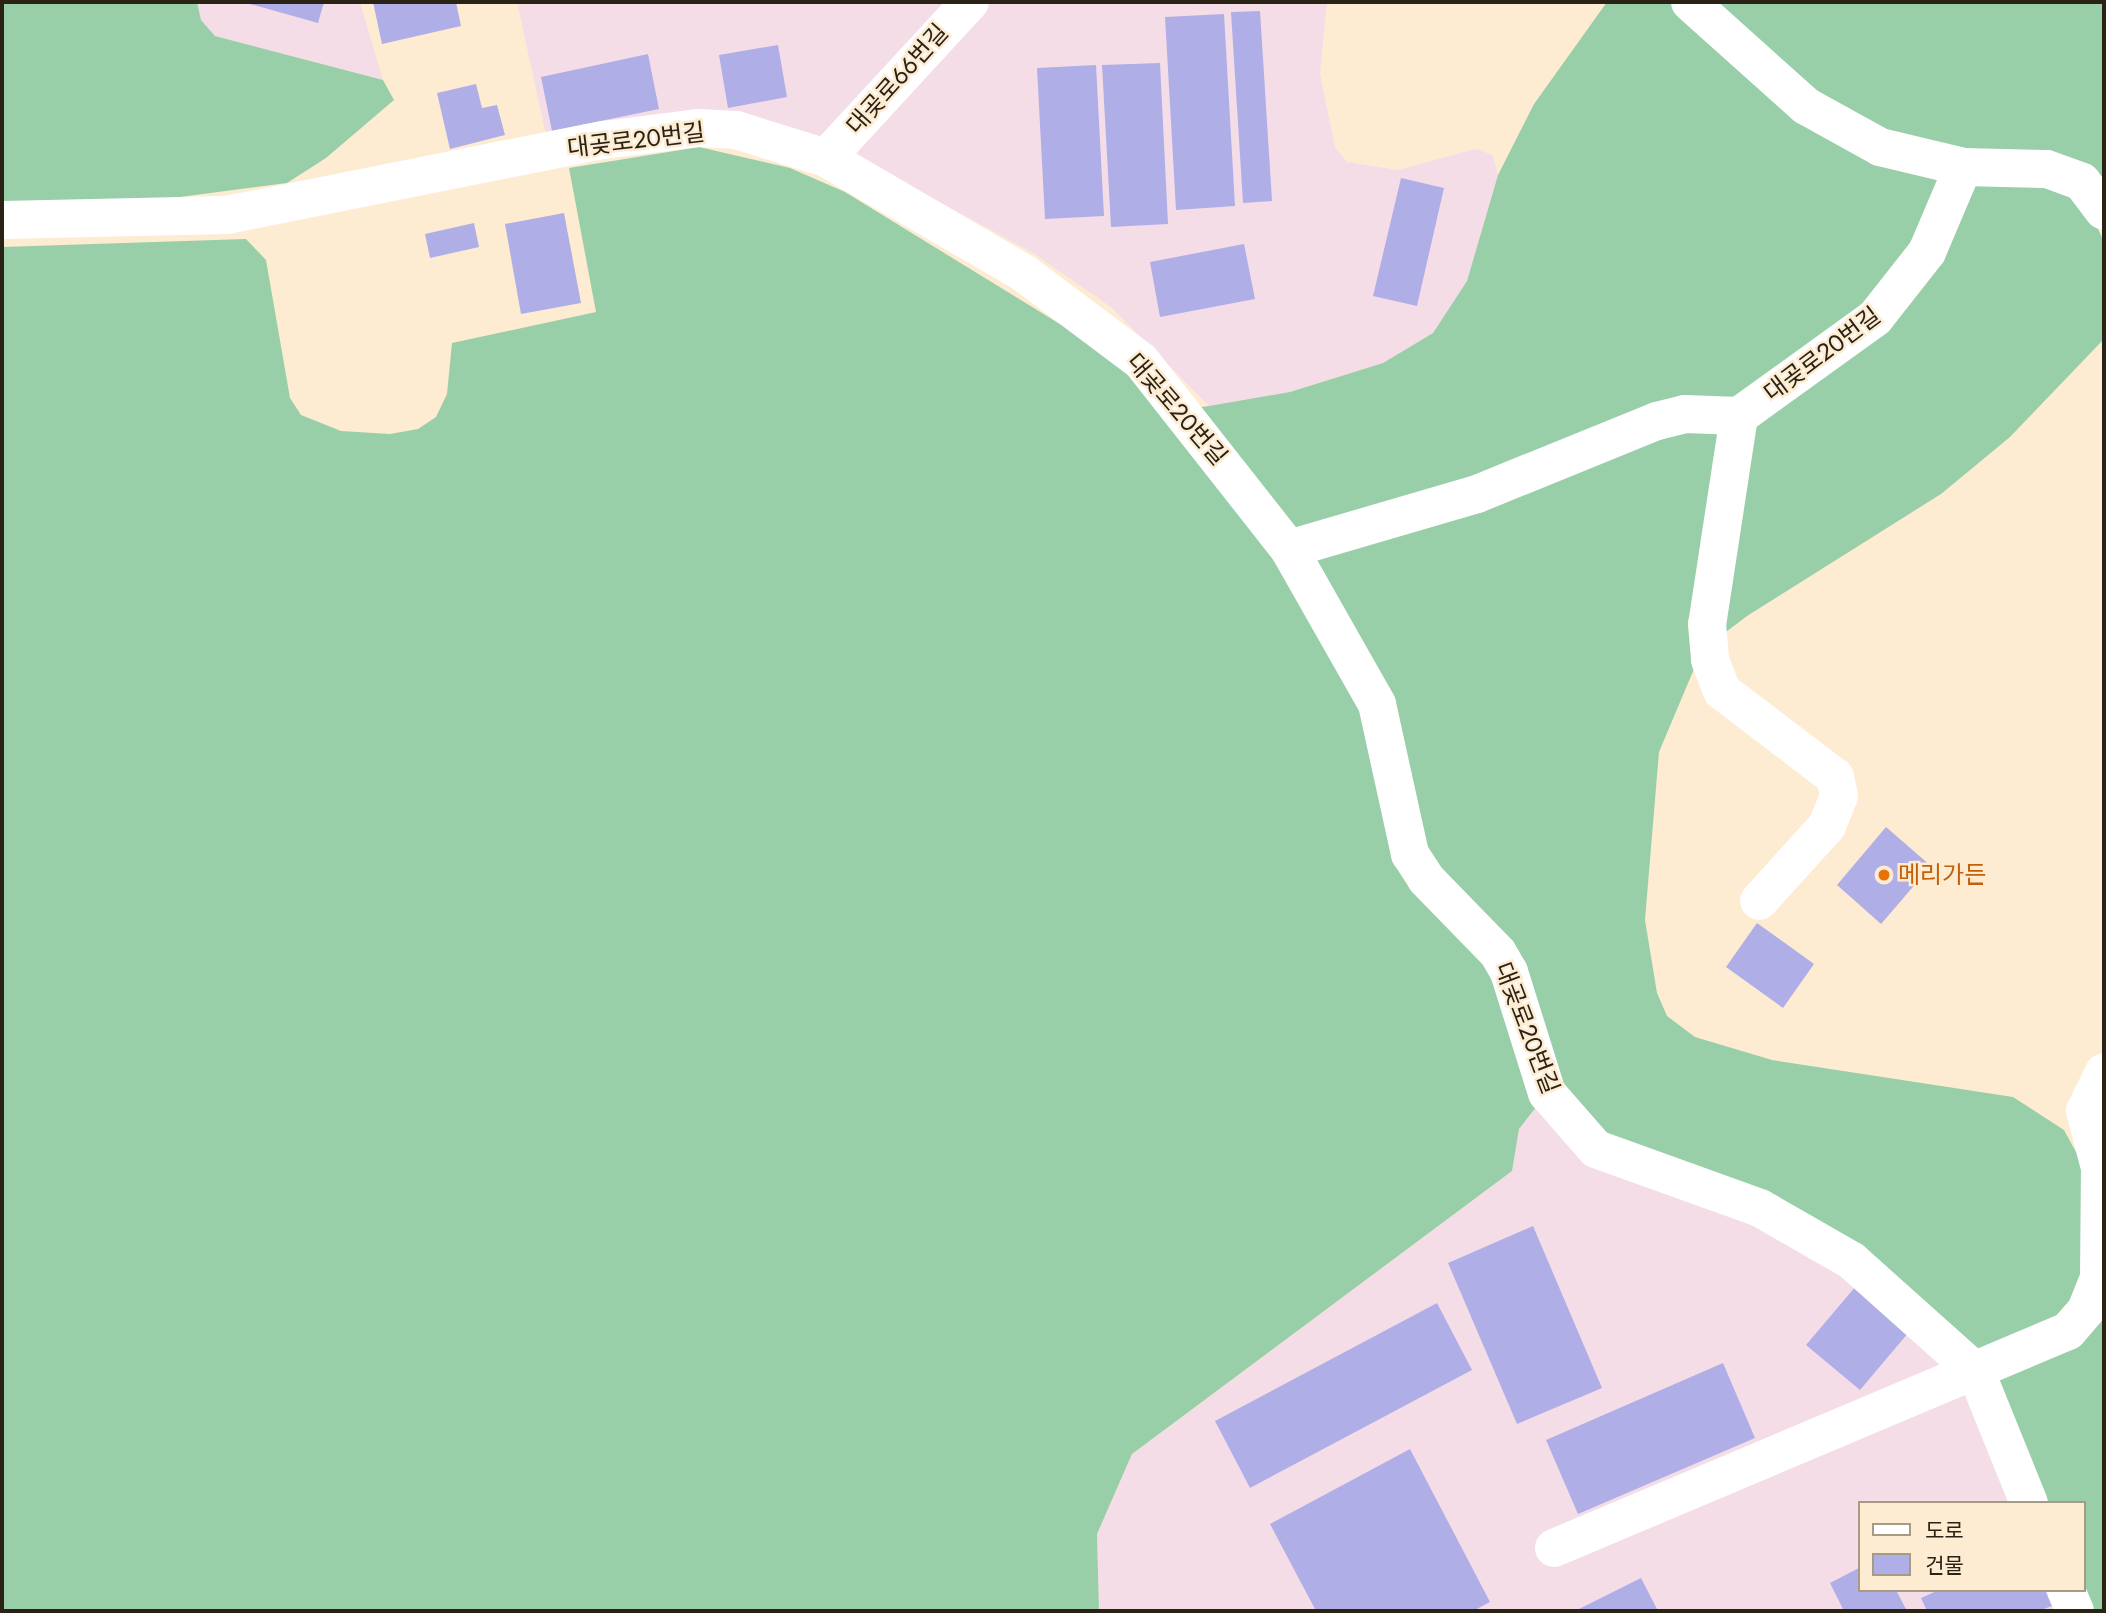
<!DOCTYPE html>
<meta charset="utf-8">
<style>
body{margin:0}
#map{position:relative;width:2106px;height:1613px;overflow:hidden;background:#fdecd2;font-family:Jost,"Noto Sans KR",sans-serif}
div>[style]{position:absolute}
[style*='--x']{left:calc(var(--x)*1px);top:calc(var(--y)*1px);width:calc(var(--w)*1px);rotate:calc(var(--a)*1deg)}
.industrial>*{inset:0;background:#f5dde8}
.forest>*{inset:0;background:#99cfa8}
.building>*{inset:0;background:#b0aee6}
.minor>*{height:38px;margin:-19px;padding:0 19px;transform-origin:19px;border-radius:19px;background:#fff}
.dots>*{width:19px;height:19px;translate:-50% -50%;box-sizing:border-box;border:4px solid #fdecd2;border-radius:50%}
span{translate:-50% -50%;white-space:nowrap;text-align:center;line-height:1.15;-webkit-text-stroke:5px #fdecd2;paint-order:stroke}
.street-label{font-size:24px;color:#292215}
.food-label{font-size:24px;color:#c56008}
.left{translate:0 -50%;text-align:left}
.frame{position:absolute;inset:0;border:4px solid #292215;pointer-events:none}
.legend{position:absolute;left:1858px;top:1501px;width:228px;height:91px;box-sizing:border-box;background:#fdecd2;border:2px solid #a89b86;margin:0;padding:9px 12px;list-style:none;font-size:21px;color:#292215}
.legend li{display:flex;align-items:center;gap:14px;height:35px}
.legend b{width:35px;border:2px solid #a89b86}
</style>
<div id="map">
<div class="industrial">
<i style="clip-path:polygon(197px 2px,360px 2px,383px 80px,215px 36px,201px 20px)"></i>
<i style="clip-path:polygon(517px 2px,1327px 2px,1320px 74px,1335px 147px,1347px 162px,1398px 170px,1475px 149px,1493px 155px,1498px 175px,1467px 281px,1433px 333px,1383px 363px,1290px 392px,1209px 406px,1111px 307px,1033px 253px,851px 154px,547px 140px)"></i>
<i style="clip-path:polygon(1547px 1093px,1760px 1208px,1976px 1372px,2030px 1503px,1859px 1503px,1859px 1590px,2067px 1590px,2076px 1611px,1099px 1611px,1097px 1534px,1132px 1454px,1512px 1171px,1518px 1129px)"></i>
</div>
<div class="forest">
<i style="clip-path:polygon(2px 2px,197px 2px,201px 20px,215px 36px,383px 80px,394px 100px,326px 158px,287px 183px,157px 200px,2px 202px)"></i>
<i style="clip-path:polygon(1607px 2px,2104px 2px,2104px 187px,2088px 207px,2104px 242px,2104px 339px,2010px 437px,1941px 494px,1747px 616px,1722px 635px,1694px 669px,1659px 752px,1645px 920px,1657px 993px,1667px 1016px,1695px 1037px,1772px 1060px,2013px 1097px,2064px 1130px,2082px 1163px,2096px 1304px,2104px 1325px,2104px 1611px,2076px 1611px,2083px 1590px,2083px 1503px,2030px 1503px,1975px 1372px,1852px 1261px,1596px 1149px,1547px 1093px,1519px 1129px,1512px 1171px,1132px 1454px,1097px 1534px,1099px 1611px,2px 1611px,2px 247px,246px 239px,266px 260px,290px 398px,301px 415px,341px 431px,390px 434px,418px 429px,436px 417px,447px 394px,452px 343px,596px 312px,569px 168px,699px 147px,790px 168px,845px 192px,1063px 326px,1124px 369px,1168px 411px,1209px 406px,1290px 392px,1383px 363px,1433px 333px,1467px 281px,1498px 175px,1534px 104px)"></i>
</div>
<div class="building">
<i style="clip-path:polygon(243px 2px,324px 2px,318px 23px)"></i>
<i style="clip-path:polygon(373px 2px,456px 2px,461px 26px,382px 44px)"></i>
<i style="clip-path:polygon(1260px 11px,1272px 201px,1243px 203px,1231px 12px)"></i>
<i style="clip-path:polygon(1224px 14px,1235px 206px,1176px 210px,1165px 17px)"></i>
<i style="clip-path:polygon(778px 45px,787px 97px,728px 108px,719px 55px)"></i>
<i style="clip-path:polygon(648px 54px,659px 109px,552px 131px,541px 77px)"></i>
<i style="clip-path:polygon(1160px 63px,1168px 224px,1111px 227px,1102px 65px)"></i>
<i style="clip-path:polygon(1096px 65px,1104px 216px,1045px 219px,1037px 68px)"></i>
<i style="clip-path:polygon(476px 84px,482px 108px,497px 105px,505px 135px,450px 149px,437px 93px)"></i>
<i style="clip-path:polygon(1401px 178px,1444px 188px,1417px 306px,1373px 296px)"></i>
<i style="clip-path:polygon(564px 213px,581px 303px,521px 314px,505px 224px)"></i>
<i style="clip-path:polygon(474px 223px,479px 247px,430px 258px,425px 234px)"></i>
<i style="clip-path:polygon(1244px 244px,1255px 299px,1160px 317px,1150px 262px)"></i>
<i style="clip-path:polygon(1886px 827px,1931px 866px,1881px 924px,1837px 885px)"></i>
<i style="clip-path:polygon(1757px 923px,1814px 964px,1783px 1008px,1726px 967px)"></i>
<i style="clip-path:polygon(1533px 1226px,1602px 1388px,1517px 1424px,1448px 1263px)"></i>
<i style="clip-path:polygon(1856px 1286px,1909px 1332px,1860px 1390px,1806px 1345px)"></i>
<i style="clip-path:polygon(1437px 1303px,1472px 1370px,1250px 1488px,1215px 1421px)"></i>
<i style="clip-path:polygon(1723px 1363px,1755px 1438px,1578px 1514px,1546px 1440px)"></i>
<i style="clip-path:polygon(1410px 1449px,1490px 1602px,1473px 1611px,1316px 1611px,1270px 1524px)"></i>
<i style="clip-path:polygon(1859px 1568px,1859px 1590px,1896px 1590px,1907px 1611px,1844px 1611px,1830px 1583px)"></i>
<i style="clip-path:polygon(1641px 1578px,1658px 1611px,1575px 1611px)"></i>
<i style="clip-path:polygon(1939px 1590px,2045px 1590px,2052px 1606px,2038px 1611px,1927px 1611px,1921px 1598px)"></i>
</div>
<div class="minor">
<i style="--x:1690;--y:2;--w:156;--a:41.9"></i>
<i style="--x:1806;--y:106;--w:85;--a:29"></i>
<i style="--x:1880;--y:147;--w:85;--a:13.5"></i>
<i style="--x:826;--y:158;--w:212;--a:-47.3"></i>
<i style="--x:2;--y:220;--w:225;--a:-1.3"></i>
<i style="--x:227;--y:215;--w:384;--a:-11.3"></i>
<i style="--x:604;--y:140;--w:96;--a:-7.2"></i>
<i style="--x:699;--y:128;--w:37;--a:3"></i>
<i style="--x:736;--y:130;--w:94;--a:17.3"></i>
<i style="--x:826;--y:158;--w:230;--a:30.2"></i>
<i style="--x:1025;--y:274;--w:145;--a:36.9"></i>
<i style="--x:1141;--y:361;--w:239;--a:51.8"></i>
<i style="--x:1289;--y:549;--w:178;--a:60.4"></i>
<i style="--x:1377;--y:704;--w:154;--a:77.6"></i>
<i style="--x:1410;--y:854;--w:30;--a:57"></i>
<i style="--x:1426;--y:879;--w:103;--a:45.8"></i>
<i style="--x:1498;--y:953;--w:22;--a:60"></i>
<i style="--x:1509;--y:972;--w:127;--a:72.6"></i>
<i style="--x:1547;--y:1093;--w:74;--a:48.8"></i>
<i style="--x:1596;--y:1149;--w:174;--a:19.8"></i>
<i style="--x:1760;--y:1208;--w:106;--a:29.9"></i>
<i style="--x:1852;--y:1261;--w:166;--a:41.8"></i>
<i style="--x:1976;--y:1372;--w:141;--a:68"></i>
<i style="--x:1739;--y:416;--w:210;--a:98.7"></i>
<i style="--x:1707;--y:624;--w:36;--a:85"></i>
<i style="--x:1710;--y:660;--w:33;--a:69"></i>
<i style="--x:1722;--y:691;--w:142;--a:37.3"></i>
<i style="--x:1835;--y:777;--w:19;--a:78"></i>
<i style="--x:1839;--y:796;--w:32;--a:112"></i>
<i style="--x:1827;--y:826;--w:101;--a:132.2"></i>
<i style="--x:1289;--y:549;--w:196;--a:-16.3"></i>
<i style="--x:1477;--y:494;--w:194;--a:-22.1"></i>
<i style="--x:1657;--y:421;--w:29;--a:-14"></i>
<i style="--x:1685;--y:414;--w:54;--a:2.1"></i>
<i style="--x:1739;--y:416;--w:168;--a:-35.8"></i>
<i style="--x:1875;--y:318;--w:84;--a:-51.8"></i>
<i style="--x:1927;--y:252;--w:92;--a:-67"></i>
<i style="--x:1963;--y:167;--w:84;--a:1.4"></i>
<i style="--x:2047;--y:169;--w:37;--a:20"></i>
<i style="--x:2082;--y:182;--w:36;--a:53"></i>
<i style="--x:1554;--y:1548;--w:558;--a:-22.89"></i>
<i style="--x:2068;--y:1331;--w:28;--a:-49"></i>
<i style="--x:2086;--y:1310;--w:35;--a:-68"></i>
<i style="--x:2099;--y:1278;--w:110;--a:-89.5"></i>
<i style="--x:2100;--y:1168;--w:59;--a:-104.7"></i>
<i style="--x:2085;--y:1111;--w:43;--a:-64"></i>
<i style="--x:2066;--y:1590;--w:23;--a:67"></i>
</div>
<div class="dots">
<i style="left:1884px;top:875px;background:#e8710a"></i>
</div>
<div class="street-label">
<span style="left:897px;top:79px;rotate:-48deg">대곶로66번길</span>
<span style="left:636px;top:140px;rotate:-7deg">대곶로20번길</span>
<span style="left:1822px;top:354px;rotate:-37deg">대곶로20번길</span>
<span style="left:1177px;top:409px;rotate:49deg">대곶로20번길</span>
<span style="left:1527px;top:1028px;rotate:69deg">대곶로20번길</span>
</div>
<div class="food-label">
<span class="left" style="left:1898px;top:875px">메리가든</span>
</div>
<div class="frame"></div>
<ul class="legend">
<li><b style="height:9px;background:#fff"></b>도로</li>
<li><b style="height:19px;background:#b0aee6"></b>건물</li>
</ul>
</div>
